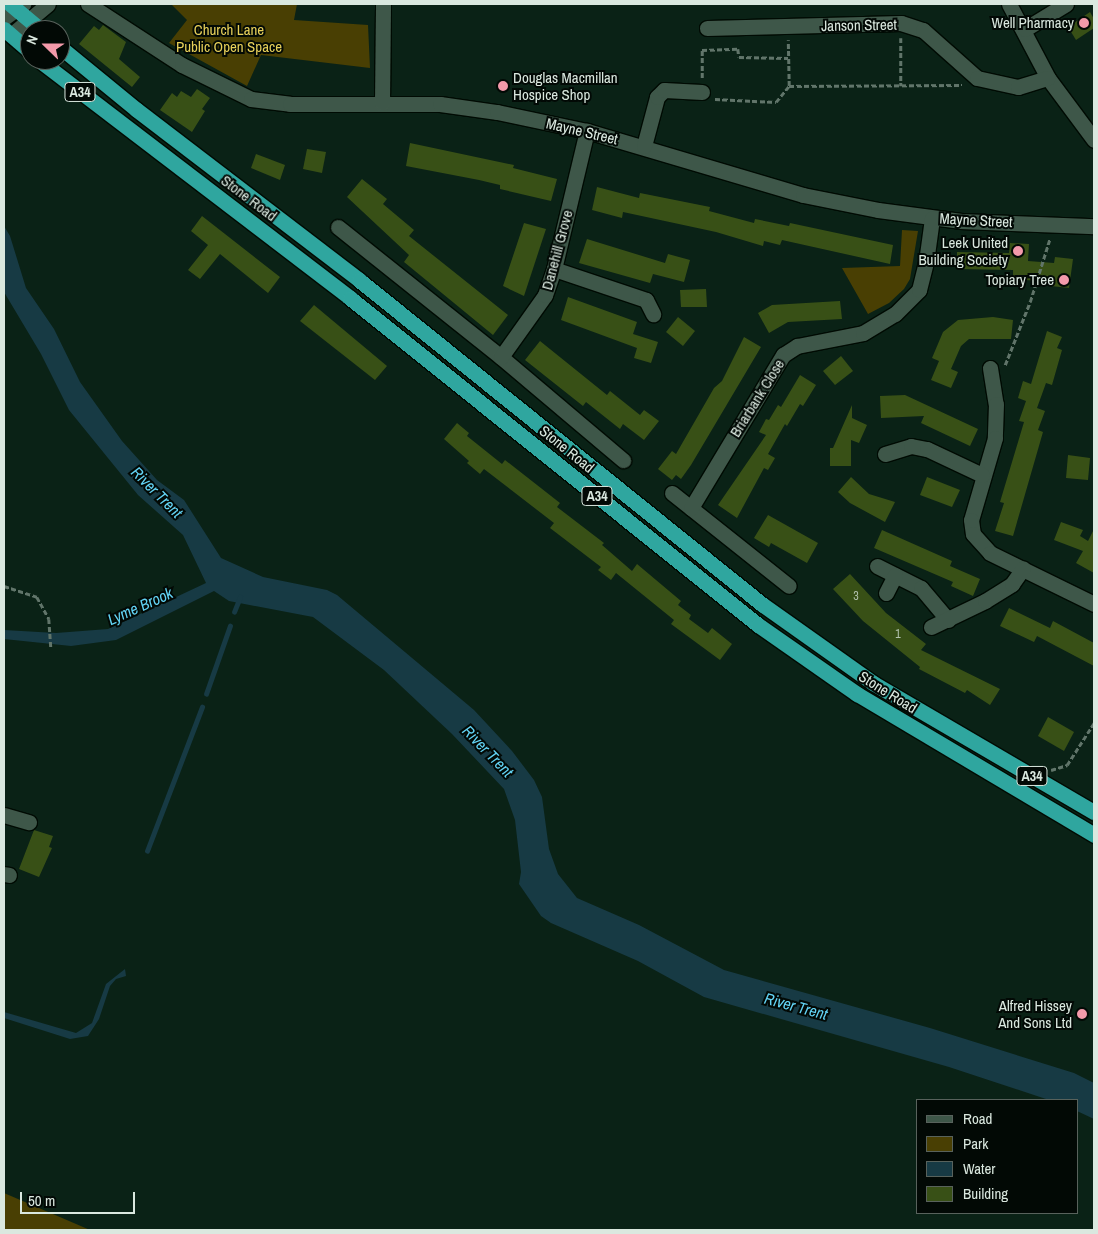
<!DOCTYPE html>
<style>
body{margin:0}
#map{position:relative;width:1098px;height:1234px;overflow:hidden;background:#0a2216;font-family:"Archivo Narrow",sans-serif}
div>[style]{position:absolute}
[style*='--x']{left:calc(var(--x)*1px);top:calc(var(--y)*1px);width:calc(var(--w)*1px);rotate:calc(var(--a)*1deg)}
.green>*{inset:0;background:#493f03}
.water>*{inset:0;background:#173a44}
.stream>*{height:4.5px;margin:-2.25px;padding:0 2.25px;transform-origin:2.25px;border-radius:2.25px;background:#173a44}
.building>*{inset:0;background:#385016}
.path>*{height:2.5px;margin-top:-1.25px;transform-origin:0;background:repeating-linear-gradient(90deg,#61756a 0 5px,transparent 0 7.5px)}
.roads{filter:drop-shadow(1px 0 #000b03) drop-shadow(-1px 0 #000b03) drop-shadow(0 1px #000b03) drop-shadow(0 -1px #000b03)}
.minor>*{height:15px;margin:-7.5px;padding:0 7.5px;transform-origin:7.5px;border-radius:7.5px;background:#3e5749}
.highway>*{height:15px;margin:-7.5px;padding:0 7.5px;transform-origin:7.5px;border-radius:7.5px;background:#2fa69f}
.dots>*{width:14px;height:14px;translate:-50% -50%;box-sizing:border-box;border:2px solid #020905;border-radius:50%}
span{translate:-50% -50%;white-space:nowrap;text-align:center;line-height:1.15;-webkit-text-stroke:4px #020905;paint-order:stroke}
.number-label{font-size:12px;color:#b2c2ad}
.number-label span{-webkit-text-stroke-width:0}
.shield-label span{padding:1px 4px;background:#020905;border:1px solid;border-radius:4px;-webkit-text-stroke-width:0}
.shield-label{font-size:14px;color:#dae8df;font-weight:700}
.poi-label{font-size:15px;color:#dae8df}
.right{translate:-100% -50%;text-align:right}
.left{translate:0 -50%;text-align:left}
.street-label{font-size:15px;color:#dae8df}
.park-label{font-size:15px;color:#e7d05a}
.water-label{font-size:16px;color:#62d3f4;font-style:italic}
.frame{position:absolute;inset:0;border:5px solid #dae8df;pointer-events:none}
.legend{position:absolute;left:916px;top:1099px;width:162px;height:115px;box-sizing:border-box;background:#020905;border:1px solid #58625c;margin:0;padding:6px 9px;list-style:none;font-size:15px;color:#dae8df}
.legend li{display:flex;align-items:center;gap:10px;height:25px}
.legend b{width:25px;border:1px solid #58625c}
.north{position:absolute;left:20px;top:20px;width:50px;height:50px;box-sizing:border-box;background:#020905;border:1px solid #58625c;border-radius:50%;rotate:292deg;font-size:14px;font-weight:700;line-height:20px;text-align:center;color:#dae8df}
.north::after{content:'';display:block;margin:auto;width:18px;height:22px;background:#f39aaa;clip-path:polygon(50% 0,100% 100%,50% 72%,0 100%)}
.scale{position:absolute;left:20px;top:1192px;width:115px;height:22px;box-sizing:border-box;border:2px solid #dae8df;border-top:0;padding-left:6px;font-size:15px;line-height:18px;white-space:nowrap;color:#dae8df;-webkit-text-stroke:4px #020905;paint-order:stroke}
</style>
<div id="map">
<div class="green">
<i style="clip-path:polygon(171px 4px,297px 4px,294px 20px,368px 25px,370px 68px,261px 55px,247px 86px,169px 43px,187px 20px)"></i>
<i style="clip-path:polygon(902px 230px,918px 231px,910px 279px,904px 289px,889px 303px,868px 314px,842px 268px,900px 266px)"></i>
<i style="clip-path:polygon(4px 1193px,90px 1230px,4px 1230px)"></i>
</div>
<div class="water">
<i style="clip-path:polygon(4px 226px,10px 236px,26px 288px,54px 329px,80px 382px,122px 441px,157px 480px,184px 500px,221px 558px,263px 577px,327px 590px,337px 595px,474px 710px,512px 751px,534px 780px,542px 797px,549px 849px,558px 874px,577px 898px,639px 925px,724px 970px,930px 1028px,1074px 1073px,1094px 1083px,1094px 1119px,1077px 1111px,1077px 1100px,1049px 1100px,949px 1067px,704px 997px,638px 961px,551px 923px,541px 916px,519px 884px,521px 872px,515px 820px,504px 789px,452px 734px,384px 670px,313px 617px,229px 601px,214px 591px,116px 640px,71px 646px,4px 639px,4px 630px,56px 633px,108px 629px,206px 583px,183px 535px,138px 495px,69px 410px,41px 354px,4px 292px)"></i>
<i style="clip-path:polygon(125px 969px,126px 976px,116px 979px,110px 986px,99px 1019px,88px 1036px,70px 1039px,4px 1018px,4px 1012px,76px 1033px,92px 1023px,106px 984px)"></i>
</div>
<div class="stream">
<i style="--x:234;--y:612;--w:16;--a:-68"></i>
<i style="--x:206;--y:694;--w:72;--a:-70.6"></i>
<i style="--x:147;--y:851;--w:154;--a:-69.1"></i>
</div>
<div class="building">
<i style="clip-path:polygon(1090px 12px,1094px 19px,1094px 28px,1076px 40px,1068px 27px)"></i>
<i style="clip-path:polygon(103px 25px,126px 42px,119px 59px,140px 77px,132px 87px,79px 44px,94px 26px,99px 30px)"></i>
<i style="clip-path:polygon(197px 89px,210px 98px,202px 109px,205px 111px,192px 132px,160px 110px,172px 93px,177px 97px,181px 91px,191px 97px)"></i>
<i style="clip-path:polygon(410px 143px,514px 165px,513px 168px,557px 179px,551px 201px,500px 189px,500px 185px,479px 180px,406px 166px)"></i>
<i style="clip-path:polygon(307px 149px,326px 152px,322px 173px,303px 169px)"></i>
<i style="clip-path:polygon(256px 154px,285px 165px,280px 180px,251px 168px)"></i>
<i style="clip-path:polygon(362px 179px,387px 199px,383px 204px,414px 230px,409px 236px,508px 315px,493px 335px,404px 262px,409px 255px,347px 197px)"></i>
<i style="clip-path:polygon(597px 187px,639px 198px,640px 193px,710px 207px,709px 211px,754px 223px,755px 219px,789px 226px,790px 223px,893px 245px,890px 264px,782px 240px,780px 245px,764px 241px,763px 246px,716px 232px,623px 212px,622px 218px,592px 210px)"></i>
<i style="clip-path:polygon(202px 216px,280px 277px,268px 293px,220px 254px,200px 279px,188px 270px,208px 245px,191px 231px)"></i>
<i style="clip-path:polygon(524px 223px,546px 229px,524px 296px,503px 286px)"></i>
<i style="clip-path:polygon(587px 239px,665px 263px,668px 254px,690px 260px,684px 282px,653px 274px,650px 283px,579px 263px)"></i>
<i style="clip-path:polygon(1010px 243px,1029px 244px,1028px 261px,1054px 263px,1055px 257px,1073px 259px,1069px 288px,1051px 286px,1052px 282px,1013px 279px,1013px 270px,957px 269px,957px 252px,1009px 253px)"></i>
<i style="clip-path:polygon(706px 289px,707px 307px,681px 307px,680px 290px)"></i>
<i style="clip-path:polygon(568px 297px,637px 322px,633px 334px,658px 342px,651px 363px,634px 358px,637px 348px,561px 320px)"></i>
<i style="clip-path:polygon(840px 301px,842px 319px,788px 322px,769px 333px,758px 313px,772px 305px)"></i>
<i style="clip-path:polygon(314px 305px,387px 366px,375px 380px,300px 321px)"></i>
<i style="clip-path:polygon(678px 317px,695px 331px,683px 346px,666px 332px)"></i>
<i style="clip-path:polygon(993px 317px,1013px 320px,1011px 339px,969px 339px,961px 346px,951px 369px,958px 372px,951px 388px,931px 380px,939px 361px,932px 358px,943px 332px,958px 320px)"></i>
<i style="clip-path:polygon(1047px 331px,1062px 337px,1057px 348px,1062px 350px,1052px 385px,1046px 383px,1037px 408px,1045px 411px,1038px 430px,1043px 432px,1013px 536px,995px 531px,1004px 503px,1000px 502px,1024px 422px,1019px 421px,1026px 401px,1018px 398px,1023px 381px,1031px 384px)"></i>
<i style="clip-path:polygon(744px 337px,761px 347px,691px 465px,681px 479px,676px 475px,672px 480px,658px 469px,672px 451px,676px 454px,714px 388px,722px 381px)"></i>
<i style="clip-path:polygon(540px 341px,607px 395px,610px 391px,640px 415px,644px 410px,659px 421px,644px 440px,623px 424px,620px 429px,586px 402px,583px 406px,525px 360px)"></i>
<i style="clip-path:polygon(841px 356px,853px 371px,835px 385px,823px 371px)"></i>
<i style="clip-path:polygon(800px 375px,816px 385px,803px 406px,800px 404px,787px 426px,785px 424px,768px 454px,775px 458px,768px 470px,764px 468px,737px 518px,718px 505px,766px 435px,759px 432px,766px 419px,769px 420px,778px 405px,781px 407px)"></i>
<i style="clip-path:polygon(905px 395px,978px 429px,970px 446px,921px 423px,924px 416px,881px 418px,880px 396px)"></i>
<i style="clip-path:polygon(852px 405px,852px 418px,867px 425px,859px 443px,851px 440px,851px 466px,830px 466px,830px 448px,833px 448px)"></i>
<i style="clip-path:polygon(457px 423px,469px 433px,467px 436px,502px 464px,505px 460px,560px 503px,557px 507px,604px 543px,602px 545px,632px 571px,637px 564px,681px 601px,678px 605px,691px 615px,689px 619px,708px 633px,712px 628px,732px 644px,720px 660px,671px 624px,674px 620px,616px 573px,611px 580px,598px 570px,601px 567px,550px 528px,554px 523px,484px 469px,480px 474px,467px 463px,469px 461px,444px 439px)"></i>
<i style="clip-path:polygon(1068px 455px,1090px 458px,1088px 480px,1066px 478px)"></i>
<i style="clip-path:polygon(851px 477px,869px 494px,895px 502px,885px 522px,850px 503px,838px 492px)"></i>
<i style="clip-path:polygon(927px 477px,960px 490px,952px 507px,920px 495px)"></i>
<i style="clip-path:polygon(768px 515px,818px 543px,807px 563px,771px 543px,769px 547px,754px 538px)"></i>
<i style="clip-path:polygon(1061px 522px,1083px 530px,1080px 536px,1088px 541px,1094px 529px,1094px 573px,1076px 563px,1083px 551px,1054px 540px)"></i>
<i style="clip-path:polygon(882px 530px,952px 561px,950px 566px,980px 579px,973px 596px,951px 586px,953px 582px,874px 548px)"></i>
<i style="clip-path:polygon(850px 574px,886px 613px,926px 644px,921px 650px,1000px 689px,990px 705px,967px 690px,965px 693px,919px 669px,920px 667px,863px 621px,833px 589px)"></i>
<i style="clip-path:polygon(1009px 608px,1050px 628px,1053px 621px,1094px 643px,1094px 666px,1037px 636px,1034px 642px,1000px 626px)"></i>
<i style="clip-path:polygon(1048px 717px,1074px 732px,1064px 751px,1038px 736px)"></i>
<i style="clip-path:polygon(34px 830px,53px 836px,49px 847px,52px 848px,39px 877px,19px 869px)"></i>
</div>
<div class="path">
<i style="--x:901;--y:38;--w:48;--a:90"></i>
<i style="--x:702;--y:78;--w:28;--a:-90"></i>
<i style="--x:702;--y:50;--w:36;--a:-2"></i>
<i style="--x:738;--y:49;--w:8;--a:83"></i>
<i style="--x:739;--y:57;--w:49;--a:1.2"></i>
<i style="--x:789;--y:86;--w:173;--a:-0.3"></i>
<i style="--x:715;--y:99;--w:61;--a:2.8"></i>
<i style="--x:776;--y:102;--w:21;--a:-51"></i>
<i style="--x:789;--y:86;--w:46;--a:-91.2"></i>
<i style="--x:1005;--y:365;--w:68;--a:-68.4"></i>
<i style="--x:1030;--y:302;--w:67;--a:-72.6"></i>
<i style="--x:4;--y:586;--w:35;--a:18"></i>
<i style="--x:37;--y:597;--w:25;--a:61"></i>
<i style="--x:49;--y:619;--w:28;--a:86"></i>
<i style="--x:1051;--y:770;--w:17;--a:-17"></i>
<i style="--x:1067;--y:765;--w:50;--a:-57.3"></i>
</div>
<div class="roads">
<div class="minor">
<i style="--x:88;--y:4;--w:112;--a:33"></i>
<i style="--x:182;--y:65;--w:77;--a:26.2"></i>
<i style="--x:251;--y:99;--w:39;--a:7"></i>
<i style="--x:290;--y:104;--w:150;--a:0"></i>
<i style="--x:440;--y:104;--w:58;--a:8"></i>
<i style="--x:497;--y:112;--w:92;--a:11.9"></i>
<i style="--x:587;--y:131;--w:225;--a:16.5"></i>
<i style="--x:803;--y:195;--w:76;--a:11.3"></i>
<i style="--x:878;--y:210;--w:84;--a:7.5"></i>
<i style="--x:961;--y:221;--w:133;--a:2.2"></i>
<i style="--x:1009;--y:4;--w:84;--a:62.2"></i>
<i style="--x:1048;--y:78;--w:77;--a:53.4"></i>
<i style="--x:4;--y:18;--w:24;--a:-36"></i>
<i style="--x:707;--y:28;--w:194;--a:-1.5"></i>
<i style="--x:901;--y:23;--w:23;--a:18"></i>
<i style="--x:923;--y:30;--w:72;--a:41.6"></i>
<i style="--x:977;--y:78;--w:42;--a:12.4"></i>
<i style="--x:1018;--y:87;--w:31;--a:-17"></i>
<i style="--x:1025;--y:29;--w:48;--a:-31.4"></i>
<i style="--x:11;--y:35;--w:48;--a:-40"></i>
<i style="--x:382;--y:103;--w:99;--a:-89.4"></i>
<i style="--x:644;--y:146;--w:51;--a:-75.1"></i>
<i style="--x:657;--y:97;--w:10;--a:-45"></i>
<i style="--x:664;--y:90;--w:38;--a:3"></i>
<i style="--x:338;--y:227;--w:208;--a:38.6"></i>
<i style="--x:501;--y:357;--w:160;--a:40.2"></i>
<i style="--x:554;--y:269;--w:97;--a:18.6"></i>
<i style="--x:646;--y:300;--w:16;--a:63"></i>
<i style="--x:501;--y:357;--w:76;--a:-54.6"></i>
<i style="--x:545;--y:295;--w:28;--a:-71"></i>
<i style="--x:554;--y:269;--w:142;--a:-76.6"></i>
<i style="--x:990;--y:368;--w:36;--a:81"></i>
<i style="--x:996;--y:404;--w:34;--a:92"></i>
<i style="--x:995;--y:438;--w:85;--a:106.3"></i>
<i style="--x:971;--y:520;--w:14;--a:82"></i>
<i style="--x:973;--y:534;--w:25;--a:48"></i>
<i style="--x:990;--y:553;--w:116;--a:26.1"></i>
<i style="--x:885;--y:454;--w:27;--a:-17"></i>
<i style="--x:911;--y:446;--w:16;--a:11"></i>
<i style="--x:927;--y:449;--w:61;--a:25.3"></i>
<i style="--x:672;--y:493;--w:149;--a:38.5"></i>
<i style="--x:691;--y:508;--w:179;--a:-59"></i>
<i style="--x:783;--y:355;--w:17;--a:-33"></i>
<i style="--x:797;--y:346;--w:67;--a:-11.1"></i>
<i style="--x:863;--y:333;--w:37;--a:-31"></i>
<i style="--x:895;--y:314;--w:34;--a:-45"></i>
<i style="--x:919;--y:290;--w:29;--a:-76"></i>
<i style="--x:926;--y:262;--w:44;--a:-82.2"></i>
<i style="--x:877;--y:566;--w:49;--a:26.6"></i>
<i style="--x:921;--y:588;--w:42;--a:49.8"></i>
<i style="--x:886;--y:593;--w:20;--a:-63"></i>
<i style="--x:931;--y:627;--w:60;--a:-25.7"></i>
<i style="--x:985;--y:601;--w:32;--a:-32"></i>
<i style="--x:1012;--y:584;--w:19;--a:-55"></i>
<i style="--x:4;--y:815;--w:26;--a:16"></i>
<i style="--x:4;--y:874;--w:5;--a:11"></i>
</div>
<div class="highway">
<i style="--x:10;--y:4;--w:40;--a:40"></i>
<i style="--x:4;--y:29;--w:35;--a:41"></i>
<i style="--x:60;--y:47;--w:99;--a:39.3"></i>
<i style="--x:137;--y:110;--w:280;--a:37.4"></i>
<i style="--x:359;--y:280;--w:518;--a:38.82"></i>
<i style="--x:763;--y:605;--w:135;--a:35.3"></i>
<i style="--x:873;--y:683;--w:256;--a:30.3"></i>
<i style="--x:39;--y:60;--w:392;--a:37.4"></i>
<i style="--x:350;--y:298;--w:523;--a:38.71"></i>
<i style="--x:758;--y:625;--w:121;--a:34.9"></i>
<i style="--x:857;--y:694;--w:276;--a:30.7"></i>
</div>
</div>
<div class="dots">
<i style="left:1084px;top:23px;background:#f39aaa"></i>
<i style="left:503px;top:86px;background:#f39aaa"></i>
<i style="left:1018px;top:251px;background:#f39aaa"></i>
<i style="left:1064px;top:280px;background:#f39aaa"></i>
<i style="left:1082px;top:1014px;background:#f39aaa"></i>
</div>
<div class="number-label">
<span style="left:856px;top:597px">3</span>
<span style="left:898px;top:635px">1</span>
</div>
<div class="shield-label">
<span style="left:80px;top:92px">A34</span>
<span style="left:597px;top:496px">A34</span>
<span style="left:1032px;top:776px">A34</span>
</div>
<div class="poi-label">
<span class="right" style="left:1074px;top:23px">Well Pharmacy</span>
<span class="left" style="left:513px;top:86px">Douglas Macmillan<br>Hospice Shop</span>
<span class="right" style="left:1008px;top:251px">Leek United<br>Building Society</span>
<span class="right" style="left:1054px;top:280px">Topiary Tree</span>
<span class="right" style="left:1072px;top:1014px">Alfred Hissey<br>And Sons Ltd</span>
</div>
<div class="street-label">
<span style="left:859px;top:25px;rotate:-1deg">Janson Street</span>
<span style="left:582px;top:131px;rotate:13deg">Mayne Street</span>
<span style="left:249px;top:198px;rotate:37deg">Stone Road</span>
<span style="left:976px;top:220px;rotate:3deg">Mayne Street</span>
<span style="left:557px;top:250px;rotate:-75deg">Danehill Grove</span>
<span style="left:757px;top:398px;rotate:-58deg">Briarbank Close</span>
<span style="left:567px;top:449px;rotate:39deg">Stone Road</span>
<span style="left:888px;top:692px;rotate:32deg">Stone Road</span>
</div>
<div class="park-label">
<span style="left:229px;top:38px">Church Lane<br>Public Open Space</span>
</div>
<div class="water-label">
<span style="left:157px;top:492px;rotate:45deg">River Trent</span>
<span style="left:140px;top:606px;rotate:-24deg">Lyme Brook</span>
<span style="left:488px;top:751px;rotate:46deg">River Trent</span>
<span style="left:796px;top:1006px;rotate:15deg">River Trent</span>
</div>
<div class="frame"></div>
<ul class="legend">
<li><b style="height:6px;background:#3e5749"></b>Road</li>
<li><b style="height:14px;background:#493f03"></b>Park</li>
<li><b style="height:14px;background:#173a44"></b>Water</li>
<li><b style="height:14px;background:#385016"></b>Building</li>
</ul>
<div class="north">N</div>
<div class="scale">50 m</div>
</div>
